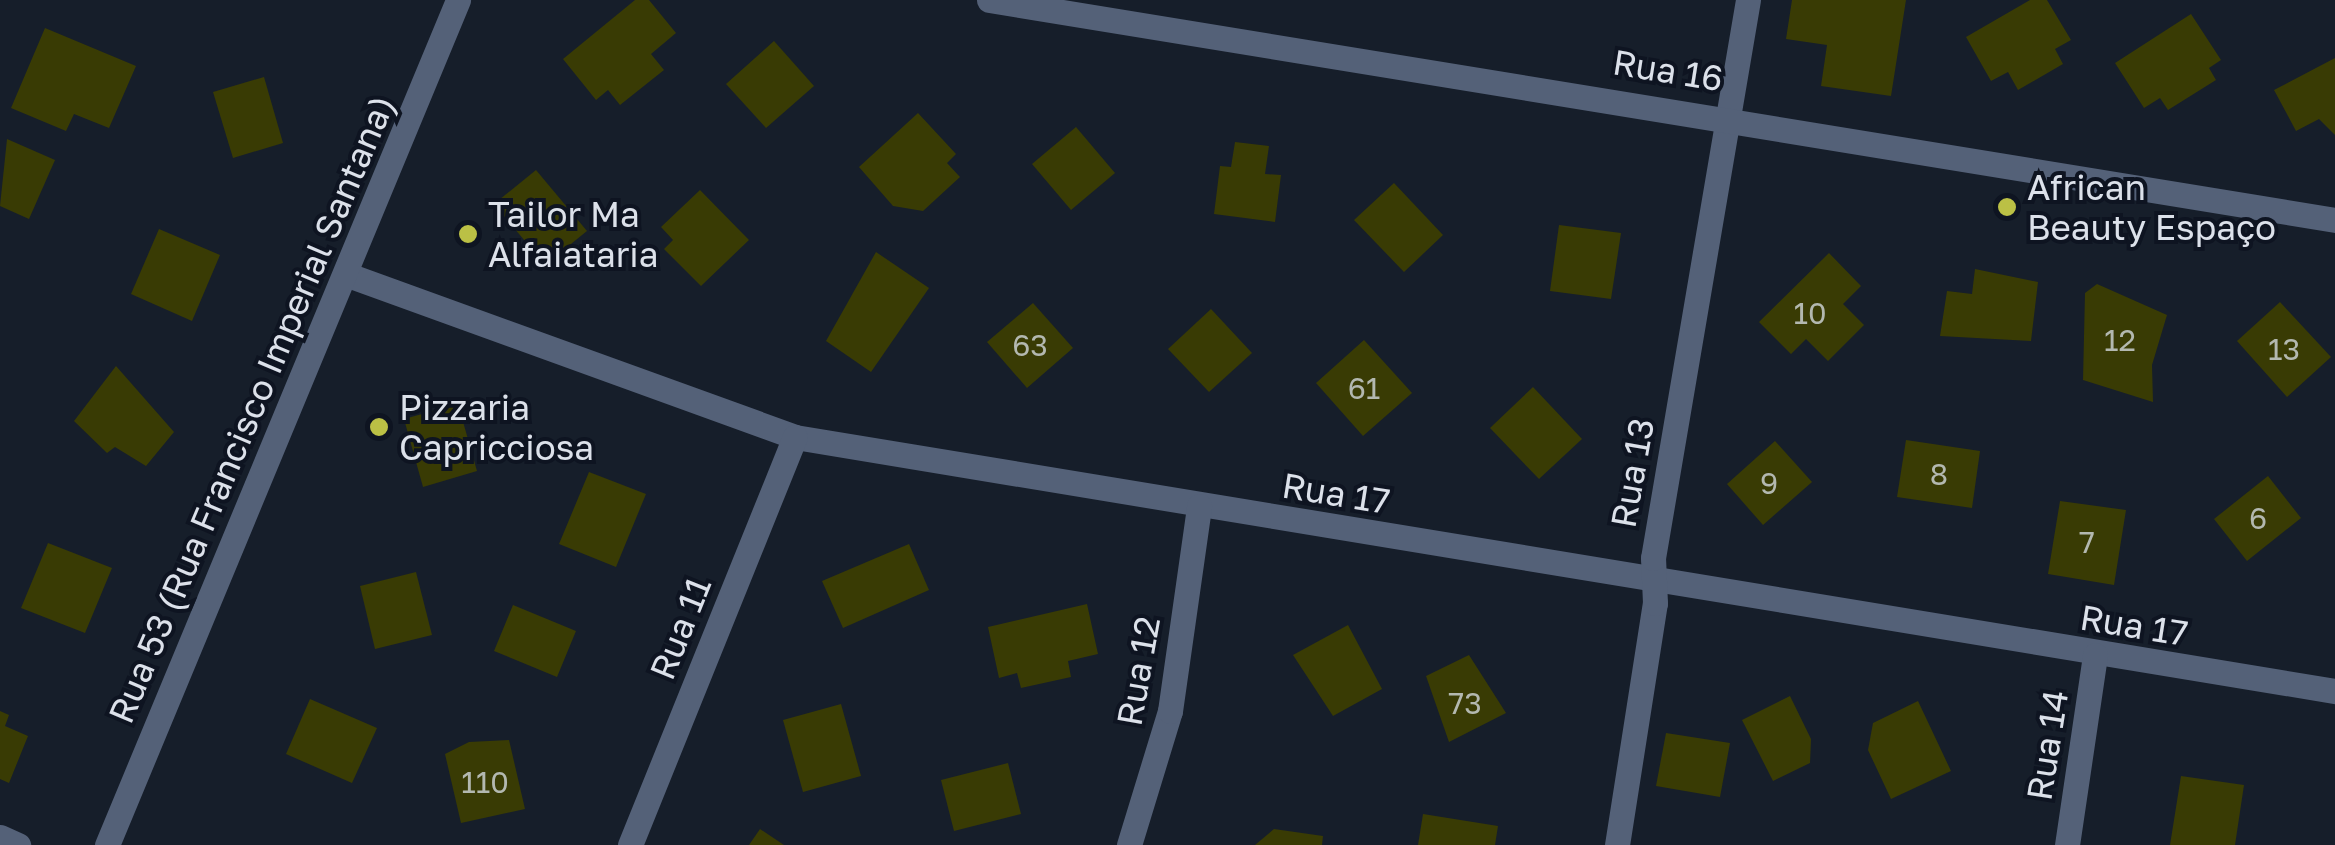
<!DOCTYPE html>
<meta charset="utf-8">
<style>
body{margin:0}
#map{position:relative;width:2335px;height:845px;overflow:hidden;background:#161e2a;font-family:"Golos Text",sans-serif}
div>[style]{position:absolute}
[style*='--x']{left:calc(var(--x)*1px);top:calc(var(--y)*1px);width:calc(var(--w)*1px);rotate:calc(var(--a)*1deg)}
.building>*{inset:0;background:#393b04}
.minor>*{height:25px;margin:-12.5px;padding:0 12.5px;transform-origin:12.5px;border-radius:12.5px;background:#546178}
.tertiary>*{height:25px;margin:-12.5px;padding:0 12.5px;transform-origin:12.5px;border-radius:12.5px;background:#546178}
.dots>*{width:28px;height:28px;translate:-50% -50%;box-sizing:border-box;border:5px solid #0e1421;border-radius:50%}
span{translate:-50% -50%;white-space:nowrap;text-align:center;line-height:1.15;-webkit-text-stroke:8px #0e1421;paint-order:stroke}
.number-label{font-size:30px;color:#b3b8b0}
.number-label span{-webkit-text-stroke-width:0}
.street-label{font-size:35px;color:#dce1ea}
.poi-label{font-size:35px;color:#dce1ea}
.left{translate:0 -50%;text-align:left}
</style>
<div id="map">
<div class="building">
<i style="clip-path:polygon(635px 0,649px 0,676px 33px,651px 54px,664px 70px,620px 105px,608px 90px,596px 100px,563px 59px)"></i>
<i style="clip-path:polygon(1792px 0,1906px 0,1891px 96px,1821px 86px,1827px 45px,1786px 39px)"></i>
<i style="clip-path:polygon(2030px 0,2047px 0,2071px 40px,2055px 49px,2063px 64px,2018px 90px,2008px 72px,1991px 81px,1966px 37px)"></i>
<i style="clip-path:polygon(2191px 14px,2221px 60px,2209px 68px,2216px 80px,2168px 110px,2160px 98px,2144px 108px,2115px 63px)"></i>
<i style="clip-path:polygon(45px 28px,136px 66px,109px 128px,74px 114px,66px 131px,11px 108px)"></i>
<i style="clip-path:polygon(774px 41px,814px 86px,766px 128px,726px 84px)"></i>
<i style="clip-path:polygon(2335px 58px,2335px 135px,2319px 119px,2296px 131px,2274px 90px)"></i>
<i style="clip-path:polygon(264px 77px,283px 143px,233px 158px,213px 92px)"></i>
<i style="clip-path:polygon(918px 113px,956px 154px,947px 163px,960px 177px,923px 211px,893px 206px,859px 167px)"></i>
<i style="clip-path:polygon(1076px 127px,1115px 173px,1071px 210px,1032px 164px)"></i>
<i style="clip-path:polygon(7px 139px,55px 160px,29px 219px,0 206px)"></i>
<i style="clip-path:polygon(1235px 142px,1269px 146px,1265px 174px,1281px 175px,1275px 222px,1214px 214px,1220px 166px,1231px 167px)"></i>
<i style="clip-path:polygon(536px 170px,587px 231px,545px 265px,494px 204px)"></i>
<i style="clip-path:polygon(1394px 183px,1443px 235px,1404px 272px,1354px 220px)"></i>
<i style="clip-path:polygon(700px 190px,749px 240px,701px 286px,664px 249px,673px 240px,661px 227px)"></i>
<i style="clip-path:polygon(1559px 225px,1621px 233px,1611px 299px,1550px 291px)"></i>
<i style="clip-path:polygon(159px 229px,220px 255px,192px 321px,131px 294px)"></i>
<i style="clip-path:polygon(876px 252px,929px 288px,871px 372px,826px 341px)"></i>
<i style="clip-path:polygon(1829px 253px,1861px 286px,1843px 304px,1864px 325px,1828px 361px,1806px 339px,1791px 354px,1759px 322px)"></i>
<i style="clip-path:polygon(1975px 269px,2038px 282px,2031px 341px,1940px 336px,1947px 291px,1972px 294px)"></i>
<i style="clip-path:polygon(2097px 284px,2167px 315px,2152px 365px,2153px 402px,2083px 380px,2085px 293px)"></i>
<i style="clip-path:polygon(2280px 302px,2331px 357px,2287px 397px,2237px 341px)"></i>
<i style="clip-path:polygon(1033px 303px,1073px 348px,1027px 388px,987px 342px)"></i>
<i style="clip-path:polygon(1211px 309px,1252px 353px,1209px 392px,1168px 349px)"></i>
<i style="clip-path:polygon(1364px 340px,1412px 393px,1363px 436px,1316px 383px)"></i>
<i style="clip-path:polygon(116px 366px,174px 432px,146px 466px,115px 447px,107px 453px,74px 421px)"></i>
<i style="clip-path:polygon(1533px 387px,1582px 439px,1539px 479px,1490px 428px)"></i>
<i style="clip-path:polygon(458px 404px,477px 471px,423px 487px,404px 419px)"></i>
<i style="clip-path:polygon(1906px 440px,1980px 451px,1972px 508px,1897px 497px)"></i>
<i style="clip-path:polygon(1775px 441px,1812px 482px,1763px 525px,1727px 484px)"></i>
<i style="clip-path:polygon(589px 472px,646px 494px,616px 567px,559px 544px)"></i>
<i style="clip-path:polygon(2268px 476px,2301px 518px,2247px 561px,2214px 519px)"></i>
<i style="clip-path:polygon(2060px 501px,2126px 510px,2114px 585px,2048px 574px)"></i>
<i style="clip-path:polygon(48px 543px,112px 568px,85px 633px,21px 608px)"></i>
<i style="clip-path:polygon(909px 544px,929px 590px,843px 628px,822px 581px)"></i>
<i style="clip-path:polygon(416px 572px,432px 635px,375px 649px,360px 586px)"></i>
<i style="clip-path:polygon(1087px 604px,1098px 654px,1068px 661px,1071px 677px,1021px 688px,1017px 673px,999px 678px,988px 627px)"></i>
<i style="clip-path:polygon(513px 605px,576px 631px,557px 677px,494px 651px)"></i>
<i style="clip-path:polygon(1348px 625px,1382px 689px,1333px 716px,1293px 655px)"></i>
<i style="clip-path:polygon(1469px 655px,1506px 713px,1449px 742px,1426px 676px)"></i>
<i style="clip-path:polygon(1790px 696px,1811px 739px,1810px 763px,1773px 781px,1742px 720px)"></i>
<i style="clip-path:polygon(310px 699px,377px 728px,352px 783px,286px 754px)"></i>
<i style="clip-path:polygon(1918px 701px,1951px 771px,1891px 799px,1868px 750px,1873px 723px)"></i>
<i style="clip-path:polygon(841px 704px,861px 776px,803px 792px,783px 720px)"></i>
<i style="clip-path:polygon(0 711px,9px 715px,5px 726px,28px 736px,9px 783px,0 779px)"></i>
<i style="clip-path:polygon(1666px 733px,1730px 743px,1720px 797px,1656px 786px)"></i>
<i style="clip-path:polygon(509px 740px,525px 809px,461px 823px,445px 754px,469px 742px)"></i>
<i style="clip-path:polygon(1008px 763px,1021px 814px,954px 831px,941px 780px)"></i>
<i style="clip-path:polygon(2181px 776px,2244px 785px,2235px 845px,2170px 845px)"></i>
<i style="clip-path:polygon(1423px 814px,1498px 826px,1495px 845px,1418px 845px)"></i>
<i style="clip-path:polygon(760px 829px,784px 845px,749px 845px)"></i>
<i style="clip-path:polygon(1274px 829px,1323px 836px,1322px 845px,1255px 845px)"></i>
</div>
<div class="minor">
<i style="--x:348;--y:275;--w:475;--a:19.9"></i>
<i style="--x:795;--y:437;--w:1561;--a:9.37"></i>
<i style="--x:0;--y:837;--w:20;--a:24"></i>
<i style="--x:107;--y:845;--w:915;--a:-67.44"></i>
<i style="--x:630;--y:845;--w:440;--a:-68"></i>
<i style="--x:1129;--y:845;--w:140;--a:-73"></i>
<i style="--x:1170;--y:711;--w:207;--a:-81.9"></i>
<i style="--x:1617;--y:845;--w:245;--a:-81.1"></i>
<i style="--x:1655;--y:603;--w:45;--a:-92.5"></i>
<i style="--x:1653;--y:558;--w:566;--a:-80.34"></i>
<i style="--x:2067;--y:845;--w:192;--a:-81.6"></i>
</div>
<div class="tertiary">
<i style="--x:989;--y:0;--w:1364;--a:9.28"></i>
</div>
<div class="dots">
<i style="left:2007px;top:207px;background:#bbc045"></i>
<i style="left:468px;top:234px;background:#bbc045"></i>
<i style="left:379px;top:427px;background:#bbc045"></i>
</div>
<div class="number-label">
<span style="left:1810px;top:313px">10</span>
<span style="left:2120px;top:340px">12</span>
<span style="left:1030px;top:345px">63</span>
<span style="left:2284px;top:349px">13</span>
<span style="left:1364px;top:388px">61</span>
<span style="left:1939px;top:474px">8</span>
<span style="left:1769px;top:483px">9</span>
<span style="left:2258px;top:518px">6</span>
<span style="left:2087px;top:542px">7</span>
<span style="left:1465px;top:703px">73</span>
<span style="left:485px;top:782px">110</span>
</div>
<div class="street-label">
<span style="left:1668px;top:70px;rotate:9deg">Rua 16</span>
<span style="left:251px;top:409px;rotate:-67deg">Rua 53 (Rua Francisco Imperial Santana)</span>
<span style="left:1632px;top:473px;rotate:-80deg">Rua 13</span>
<span style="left:1336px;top:493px;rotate:9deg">Rua 17</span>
<span style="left:2134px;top:625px;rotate:9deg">Rua 17</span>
<span style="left:680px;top:628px;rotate:-68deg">Rua 11</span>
<span style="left:1138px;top:671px;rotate:-80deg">Rua 12</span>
<span style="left:2047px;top:745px;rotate:-81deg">Rua 14</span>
</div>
<div class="poi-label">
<span class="left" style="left:2027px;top:207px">African<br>Beauty Espaço</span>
<span class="left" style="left:488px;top:234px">Tailor Ma<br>Alfaiataria</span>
<span class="left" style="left:399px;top:427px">Pizzaria<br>Capricciosa</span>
</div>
</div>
